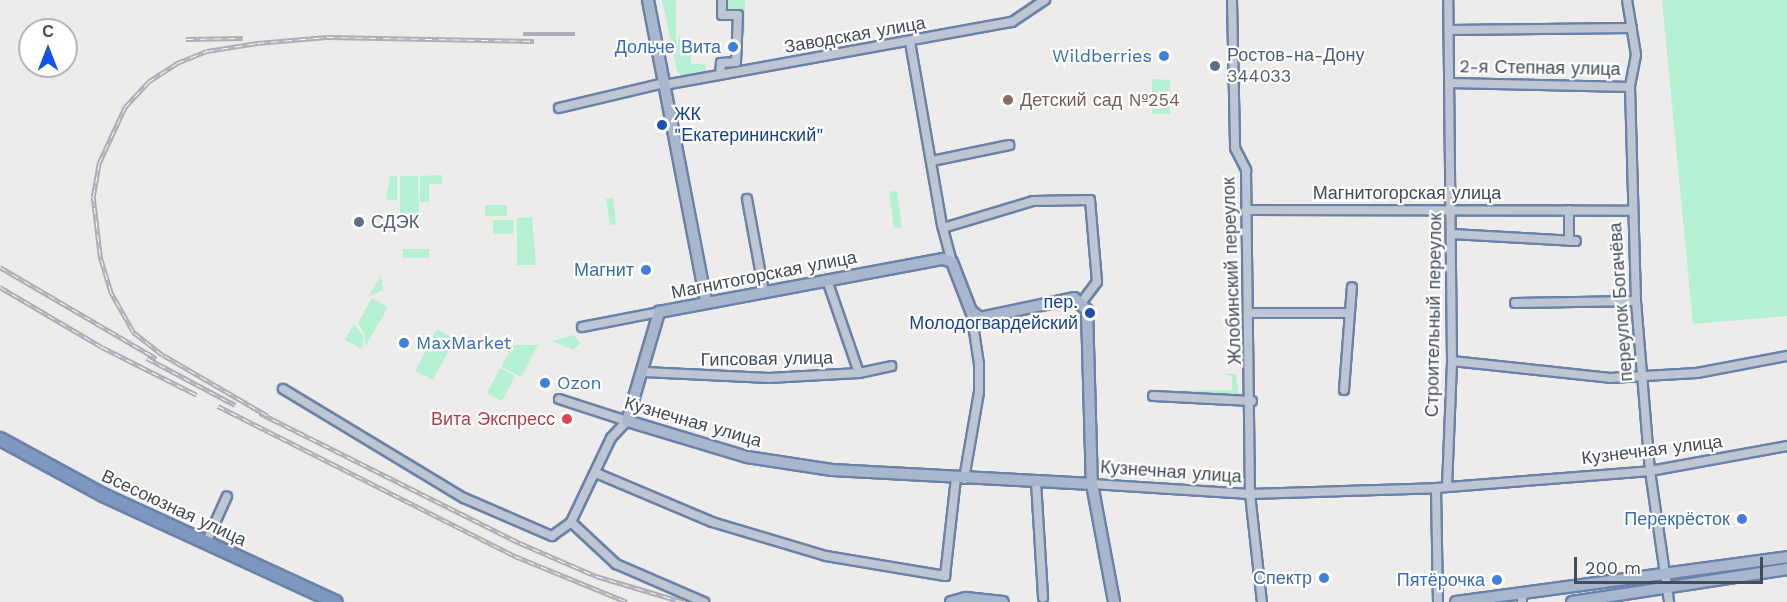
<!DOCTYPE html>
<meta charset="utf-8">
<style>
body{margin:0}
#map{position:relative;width:1787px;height:602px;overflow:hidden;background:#eeebeb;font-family:"Work Sans",sans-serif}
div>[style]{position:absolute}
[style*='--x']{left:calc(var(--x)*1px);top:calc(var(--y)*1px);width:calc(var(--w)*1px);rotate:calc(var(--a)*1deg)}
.green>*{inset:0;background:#b4f1d2}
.roads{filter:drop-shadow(2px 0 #6982aa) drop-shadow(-2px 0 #6982aa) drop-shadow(0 2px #6982aa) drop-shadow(0 -2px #6982aa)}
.minor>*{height:8px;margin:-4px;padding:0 4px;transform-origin:4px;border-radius:4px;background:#bdc6d2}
.major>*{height:10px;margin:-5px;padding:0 5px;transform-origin:5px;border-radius:5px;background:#a8b7cd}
.highway>*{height:12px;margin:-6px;padding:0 6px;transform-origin:6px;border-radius:6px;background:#7e97bf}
.rail>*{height:4.5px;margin-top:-2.25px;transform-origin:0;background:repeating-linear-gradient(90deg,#fff 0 7px,#adafb6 0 14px);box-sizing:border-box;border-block:2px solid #adafb6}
.dots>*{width:16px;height:16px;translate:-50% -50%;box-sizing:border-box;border:3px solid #fff;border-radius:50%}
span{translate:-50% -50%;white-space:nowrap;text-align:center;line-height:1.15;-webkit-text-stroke:4.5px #fff;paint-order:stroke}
.street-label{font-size:18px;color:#424c5a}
.shop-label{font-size:18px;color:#366cbe}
.right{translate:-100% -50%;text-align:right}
.left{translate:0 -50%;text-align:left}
.service-label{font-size:18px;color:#4e5e75}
.education-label{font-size:18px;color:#785e54}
.transit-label{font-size:18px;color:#164399}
.health-label{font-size:18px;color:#be3a42}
.north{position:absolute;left:18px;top:18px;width:60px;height:60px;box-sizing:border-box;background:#fff;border:2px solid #b3b7bd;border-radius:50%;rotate:0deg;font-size:16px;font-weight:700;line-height:24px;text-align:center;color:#424c5a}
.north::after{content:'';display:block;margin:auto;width:21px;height:27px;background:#0c55e7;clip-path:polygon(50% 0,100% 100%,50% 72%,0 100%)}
.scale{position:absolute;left:1574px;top:557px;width:189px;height:27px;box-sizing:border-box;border:3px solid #424c5a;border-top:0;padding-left:8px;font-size:18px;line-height:21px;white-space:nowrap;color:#424c5a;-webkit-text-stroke:4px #fff;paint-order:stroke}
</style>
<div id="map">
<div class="green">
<i style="clip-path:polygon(662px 0,676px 0,676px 38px,679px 57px,678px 37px,683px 37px,691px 44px,691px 64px,705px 64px,706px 72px,683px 76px,677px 71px)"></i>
<i style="clip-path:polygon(727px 0,745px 0,745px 34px,739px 34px,740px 11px,727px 11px)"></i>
<i style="clip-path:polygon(1662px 0,1787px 0,1787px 316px,1693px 324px)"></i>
<i style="clip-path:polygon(1152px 79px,1170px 80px,1170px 114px,1152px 114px)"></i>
<i style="clip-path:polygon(442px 175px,442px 184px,429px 184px,429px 202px,420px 202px,420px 176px)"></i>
<i style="clip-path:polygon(390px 176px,397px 176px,397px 200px,386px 200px)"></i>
<i style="clip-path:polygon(400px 176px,418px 176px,419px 214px,400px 214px)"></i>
<i style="clip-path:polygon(897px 191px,902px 228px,894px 228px,889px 192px)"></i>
<i style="clip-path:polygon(613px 198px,616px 224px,610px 225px,606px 199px)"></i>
<i style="clip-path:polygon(485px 205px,507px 205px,507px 216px,485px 216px)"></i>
<i style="clip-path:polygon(532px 217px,536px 265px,517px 265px,517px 218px)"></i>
<i style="clip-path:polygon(493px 220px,514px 220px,513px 234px,493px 234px)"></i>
<i style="clip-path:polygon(403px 249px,429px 249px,429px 258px,403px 258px)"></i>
<i style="clip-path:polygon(381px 275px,383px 290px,369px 296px)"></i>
<i style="clip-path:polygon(372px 298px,388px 307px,365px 347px,365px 335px,358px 323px)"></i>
<i style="clip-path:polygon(354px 324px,364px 337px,362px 349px,345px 340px)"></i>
<i style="clip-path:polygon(437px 329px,455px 339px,433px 380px,415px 371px)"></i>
<i style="clip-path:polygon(574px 335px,580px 343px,574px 350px,552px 341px)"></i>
<i style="clip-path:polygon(513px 345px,538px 345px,521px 377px,501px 367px)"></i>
<i style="clip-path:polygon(500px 368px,515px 376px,502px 401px,487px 393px)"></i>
<i style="clip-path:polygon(1219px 374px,1236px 374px,1239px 396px,1161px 395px,1161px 391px,1232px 390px,1232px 376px)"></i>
</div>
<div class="roads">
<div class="minor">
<i style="--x:1232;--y:0;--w:148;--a:88.8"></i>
<i style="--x:1235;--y:148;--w:25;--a:63"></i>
<i style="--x:1246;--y:170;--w:324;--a:89.3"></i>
<i style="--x:1250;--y:494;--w:109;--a:83.7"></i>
<i style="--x:1627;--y:0;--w:56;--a:80.7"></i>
<i style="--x:1636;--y:55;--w:33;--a:101"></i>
<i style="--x:1630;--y:87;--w:214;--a:88.4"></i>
<i style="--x:1636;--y:301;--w:171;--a:85.3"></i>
<i style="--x:1650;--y:471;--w:132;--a:81.7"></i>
<i style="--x:1449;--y:30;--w:183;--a:-0.6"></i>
<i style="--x:910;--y:42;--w:186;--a:80.1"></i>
<i style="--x:942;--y:225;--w:38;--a:75"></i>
<i style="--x:720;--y:74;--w:11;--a:-85"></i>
<i style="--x:721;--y:63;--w:15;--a:-4"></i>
<i style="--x:736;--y:62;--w:47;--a:-87.6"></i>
<i style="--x:738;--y:15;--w:16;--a:180"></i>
<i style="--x:722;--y:15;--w:15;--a:-90"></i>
<i style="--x:1450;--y:83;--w:180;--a:1.3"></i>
<i style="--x:664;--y:85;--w:354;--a:-10.3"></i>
<i style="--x:1012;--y:22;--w:40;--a:-34"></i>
<i style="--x:559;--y:108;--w:108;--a:-13.4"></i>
<i style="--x:932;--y:161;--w:79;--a:-11.7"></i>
<i style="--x:747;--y:199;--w:95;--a:79.6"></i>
<i style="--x:1246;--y:210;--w:386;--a:0.1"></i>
<i style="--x:1569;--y:210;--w:31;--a:90"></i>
<i style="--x:943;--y:228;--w:94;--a:-16.7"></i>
<i style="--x:1033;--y:201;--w:57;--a:-1"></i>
<i style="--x:1090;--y:200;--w:82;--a:85.1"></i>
<i style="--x:1097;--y:282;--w:25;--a:127"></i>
<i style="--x:1452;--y:234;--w:124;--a:3.2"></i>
<i style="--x:827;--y:280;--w:98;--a:71"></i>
<i style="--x:1515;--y:303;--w:121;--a:-0.9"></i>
<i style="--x:1250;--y:313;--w:99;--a:0"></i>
<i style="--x:582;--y:327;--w:78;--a:-11"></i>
<i style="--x:1452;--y:361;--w:159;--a:6.1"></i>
<i style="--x:1610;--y:378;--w:87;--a:-3.3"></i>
<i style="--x:1697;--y:373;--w:92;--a:-10.7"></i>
<i style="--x:644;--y:372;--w:125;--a:2.7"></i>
<i style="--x:769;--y:378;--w:90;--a:-3.2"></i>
<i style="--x:859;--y:373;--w:33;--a:-12"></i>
<i style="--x:283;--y:389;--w:211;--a:31.1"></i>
<i style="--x:464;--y:498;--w:96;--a:23.4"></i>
<i style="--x:552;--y:536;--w:24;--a:-36"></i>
<i style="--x:571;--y:522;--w:93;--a:-64.5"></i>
<i style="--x:611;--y:438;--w:23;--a:-47"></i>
<i style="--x:1344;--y:390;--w:103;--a:-85.6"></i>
<i style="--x:1153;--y:396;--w:99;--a:2.9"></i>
<i style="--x:559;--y:399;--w:71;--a:17.9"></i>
<i style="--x:596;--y:473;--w:126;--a:22.9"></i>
<i style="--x:712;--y:522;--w:119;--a:16.6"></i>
<i style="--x:826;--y:556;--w:121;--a:9.5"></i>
<i style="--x:945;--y:576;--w:99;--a:-83.6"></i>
<i style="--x:964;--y:479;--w:88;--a:-80.2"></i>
<i style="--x:979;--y:392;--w:28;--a:-90"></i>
<i style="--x:979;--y:364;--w:54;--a:-98.6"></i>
<i style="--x:1036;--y:482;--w:116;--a:86.5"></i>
<i style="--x:1092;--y:484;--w:158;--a:3.6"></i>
<i style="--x:1250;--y:494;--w:186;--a:-1.8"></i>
<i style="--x:1436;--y:488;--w:215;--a:-4.5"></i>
<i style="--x:1650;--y:471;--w:139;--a:-10.3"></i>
<i style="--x:1447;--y:487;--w:126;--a:-87.7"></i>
<i style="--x:1452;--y:361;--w:361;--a:-90.6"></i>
<i style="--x:1436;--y:488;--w:114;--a:89"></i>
<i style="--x:571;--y:522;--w:62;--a:43"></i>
<i style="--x:616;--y:564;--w:96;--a:23.4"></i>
<i style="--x:206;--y:543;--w:51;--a:-65.9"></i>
<i style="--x:1522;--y:596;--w:6;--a:90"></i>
</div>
<div class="major">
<i style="--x:648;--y:0;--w:308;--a:79.1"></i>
<i style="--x:1092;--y:484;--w:260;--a:-176.9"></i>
<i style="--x:832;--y:470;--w:86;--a:-171.3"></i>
<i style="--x:747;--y:457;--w:125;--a:-163.3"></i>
<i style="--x:627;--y:421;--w:114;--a:-73.6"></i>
<i style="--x:659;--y:312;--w:289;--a:-10.6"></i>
<i style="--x:943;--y:259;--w:9;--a:18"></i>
<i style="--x:952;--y:262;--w:53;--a:68.8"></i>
<i style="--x:971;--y:311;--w:11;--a:38"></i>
<i style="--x:980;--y:318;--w:96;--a:-12"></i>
<i style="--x:1074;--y:298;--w:18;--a:43"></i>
<i style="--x:1087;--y:310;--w:174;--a:88.4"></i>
<i style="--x:1092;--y:484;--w:120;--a:79.4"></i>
<i style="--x:951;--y:602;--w:16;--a:-15"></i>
<i style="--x:966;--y:598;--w:37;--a:6"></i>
<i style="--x:1456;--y:602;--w:334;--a:-7.7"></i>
<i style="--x:1572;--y:602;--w:218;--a:-8.7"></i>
</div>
<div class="highway">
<i style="--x:0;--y:439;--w:117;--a:28.5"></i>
<i style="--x:103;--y:495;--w:256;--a:24.7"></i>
</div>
</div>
<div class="rail">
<i style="--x:523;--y:34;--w:52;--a:0"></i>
<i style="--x:186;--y:39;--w:57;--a:-1"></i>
<i style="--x:0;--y:267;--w:181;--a:30.3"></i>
<i style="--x:0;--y:287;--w:118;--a:30.5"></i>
<i style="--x:102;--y:347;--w:106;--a:26.8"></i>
<i style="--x:147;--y:358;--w:100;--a:28.1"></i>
<i style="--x:218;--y:406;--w:333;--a:26.8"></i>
<i style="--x:515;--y:556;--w:121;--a:22.3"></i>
<i style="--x:260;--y:413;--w:291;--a:26.6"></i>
<i style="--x:520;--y:543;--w:83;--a:23.5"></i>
<i style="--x:596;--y:576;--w:91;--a:16.6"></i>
<i style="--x:267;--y:416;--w:121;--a:-149.8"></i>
<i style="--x:162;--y:355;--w:37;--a:-142"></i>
<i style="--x:133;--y:332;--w:45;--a:-119.4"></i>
<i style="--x:111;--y:293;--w:39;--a:-107"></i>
<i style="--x:100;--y:256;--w:59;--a:-96.8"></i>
<i style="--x:93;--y:197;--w:35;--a:-80"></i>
<i style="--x:99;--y:163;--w:62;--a:-65.1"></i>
<i style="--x:125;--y:107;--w:34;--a:-47"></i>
<i style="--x:148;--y:82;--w:35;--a:-33"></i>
<i style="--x:177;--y:63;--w:32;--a:-22"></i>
<i style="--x:207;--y:51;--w:51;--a:-9.1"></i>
<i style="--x:257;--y:43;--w:70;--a:-4.9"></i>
<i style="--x:327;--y:37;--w:207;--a:1.1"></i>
</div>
<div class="dots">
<i style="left:733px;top:47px;background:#3f7fe0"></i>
<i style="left:1164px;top:56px;background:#3f7fe0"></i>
<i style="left:1215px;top:66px;background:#5c6f8a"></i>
<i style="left:1008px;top:100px;background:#8d6e63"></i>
<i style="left:662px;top:125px;background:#1a4fb4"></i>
<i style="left:359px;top:222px;background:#5c6f8a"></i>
<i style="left:646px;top:270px;background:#3f7fe0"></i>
<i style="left:1090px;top:313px;background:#1a4fb4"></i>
<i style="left:404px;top:343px;background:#3f7fe0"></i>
<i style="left:545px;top:383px;background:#3f7fe0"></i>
<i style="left:567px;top:419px;background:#e0444e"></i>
<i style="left:1742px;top:519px;background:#3f7fe0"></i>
<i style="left:1324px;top:578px;background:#3f7fe0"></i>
<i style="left:1497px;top:580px;background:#3f7fe0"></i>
</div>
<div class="street-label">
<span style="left:855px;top:35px;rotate:-10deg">Заводская улица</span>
<span style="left:1540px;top:68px;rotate:1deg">2-я Степная улица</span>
<span style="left:1407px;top:193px">Магнитогорская улица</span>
<span style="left:1232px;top:271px;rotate:-92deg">Жлобинский переулок</span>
<span style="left:764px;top:275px;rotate:-11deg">Магнитогорская улица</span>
<span style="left:1621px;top:302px;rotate:-94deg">переулок Богачёва</span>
<span style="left:1434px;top:315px;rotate:-89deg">Строительный переулок</span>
<span style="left:767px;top:359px;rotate:-1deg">Гипсовая улица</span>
<span style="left:693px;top:422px;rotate:16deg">Кузнечная улица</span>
<span style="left:1652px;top:450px;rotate:-7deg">Кузнечная улица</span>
<span style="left:1171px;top:472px;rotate:4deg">Кузнечная улица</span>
<span style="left:174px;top:508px;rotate:25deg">Всесоюзная улица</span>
</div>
<div class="shop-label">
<span class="right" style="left:721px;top:47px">Дольче Вита</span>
<span class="right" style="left:1152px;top:56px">Wildberries</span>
<span class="right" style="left:634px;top:270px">Магнит</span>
<span class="left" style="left:416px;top:343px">MaxMarket</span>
<span class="left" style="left:557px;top:383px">Ozon</span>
<span class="right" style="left:1730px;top:519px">Перекрёсток</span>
<span class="right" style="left:1312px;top:578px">Спектр</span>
<span class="right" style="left:1485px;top:580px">Пятёрочка</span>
</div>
<div class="service-label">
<span class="left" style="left:1227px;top:66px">Ростов-на-Дону<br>344033</span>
<span class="left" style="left:371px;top:222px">СДЭК</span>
</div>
<div class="education-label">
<span class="left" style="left:1020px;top:100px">Детский сад №254</span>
</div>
<div class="transit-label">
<span class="left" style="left:674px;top:125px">ЖК<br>"Екатерининский"</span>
<span class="right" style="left:1078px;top:313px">пер.<br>Молодогвардейский</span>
</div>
<div class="health-label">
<span class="right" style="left:555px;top:419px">Вита Экспресс</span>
</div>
<div class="north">С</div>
<div class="scale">200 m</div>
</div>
